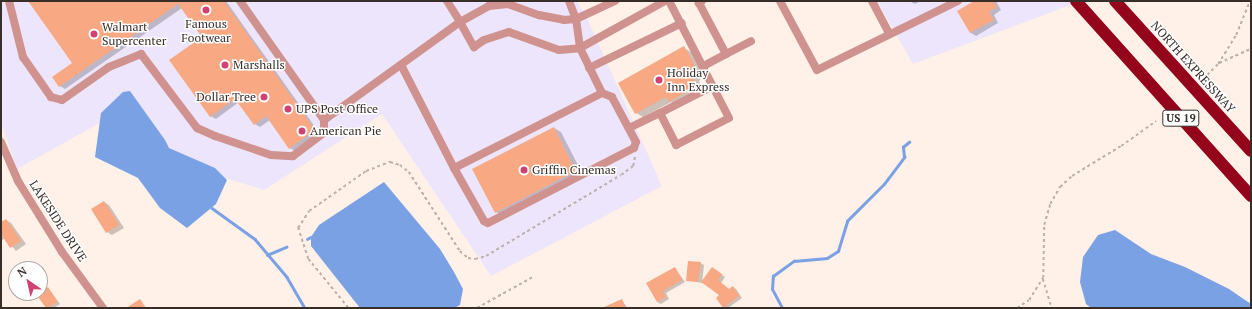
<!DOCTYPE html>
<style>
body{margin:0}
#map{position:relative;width:1252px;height:309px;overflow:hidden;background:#fff0e8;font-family:"PT Serif",serif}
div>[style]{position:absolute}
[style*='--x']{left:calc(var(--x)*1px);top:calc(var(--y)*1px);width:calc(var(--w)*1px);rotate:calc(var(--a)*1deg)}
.commercial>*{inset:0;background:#ece5fb}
.water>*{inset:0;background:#7ba1e5}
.shadow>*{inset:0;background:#0003}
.stream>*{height:2.5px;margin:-1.25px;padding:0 1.25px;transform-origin:1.25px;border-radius:1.25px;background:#7ba1e5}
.building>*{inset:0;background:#f8a882}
.path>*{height:1.5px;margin-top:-0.75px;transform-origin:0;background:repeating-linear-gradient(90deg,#bdb0a9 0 3px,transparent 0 6px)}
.minor>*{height:8px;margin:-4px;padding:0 4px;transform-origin:4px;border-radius:4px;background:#d0928e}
.highway>*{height:12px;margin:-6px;padding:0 6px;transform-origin:6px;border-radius:6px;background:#94041a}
.dots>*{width:11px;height:11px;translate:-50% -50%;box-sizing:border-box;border:2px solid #fff;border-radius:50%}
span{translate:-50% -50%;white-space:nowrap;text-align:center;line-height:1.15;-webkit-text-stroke:3px #fff;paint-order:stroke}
.shield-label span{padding:1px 3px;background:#fff;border:1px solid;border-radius:3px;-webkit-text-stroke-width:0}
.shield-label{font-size:11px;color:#372d29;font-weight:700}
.poi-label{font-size:12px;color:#372d29}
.left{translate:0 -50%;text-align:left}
.right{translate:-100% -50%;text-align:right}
.street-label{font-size:12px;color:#372d29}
.frame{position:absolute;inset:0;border:2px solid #372d29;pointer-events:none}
.north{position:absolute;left:8px;top:261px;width:40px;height:40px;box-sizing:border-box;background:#fff;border:1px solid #afaba9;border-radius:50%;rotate:326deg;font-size:11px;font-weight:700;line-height:16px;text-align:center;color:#372d29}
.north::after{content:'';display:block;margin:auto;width:14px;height:18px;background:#d04371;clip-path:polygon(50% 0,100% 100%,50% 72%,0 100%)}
</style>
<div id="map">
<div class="commercial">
<i style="clip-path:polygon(1px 1px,577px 1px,586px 16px,662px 186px,491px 276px,382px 114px,264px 190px,172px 161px,132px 105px,17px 169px,1px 122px)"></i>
<i style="clip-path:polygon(877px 1px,1081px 1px,913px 64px)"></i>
</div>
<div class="water">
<i style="clip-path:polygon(130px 91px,165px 140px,169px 148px,215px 168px,227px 180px,216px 204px,187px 228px,160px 208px,138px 178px,95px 157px,101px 113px,123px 92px)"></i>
<i style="clip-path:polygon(384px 182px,440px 249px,454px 272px,463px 289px,460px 305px,454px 308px,360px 308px,311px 246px,311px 237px,319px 225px)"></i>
<i style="clip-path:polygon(1115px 230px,1151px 254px,1185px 267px,1229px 289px,1251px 304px,1251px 308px,1091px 308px,1086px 304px,1080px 282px,1083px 257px,1098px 235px)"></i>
</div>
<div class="shadow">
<i style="clip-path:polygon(30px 1px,226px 1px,320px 134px,295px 151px,290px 148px,270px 120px,260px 127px,255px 124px,239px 102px,216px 119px,210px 116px,203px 38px,182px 8px,65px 89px,60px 86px,73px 63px)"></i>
<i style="clip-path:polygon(909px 1px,921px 1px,915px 4px)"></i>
<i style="clip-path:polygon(976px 1px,996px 1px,1001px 10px,994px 15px,998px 23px,976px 36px,971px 33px,959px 11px)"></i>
<i style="clip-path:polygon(684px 48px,691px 52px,704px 75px,699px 81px,704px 90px,676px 105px,671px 102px,643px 117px,636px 113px)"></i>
<i style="clip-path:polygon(554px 128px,561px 132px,583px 175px,503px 216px,496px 212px)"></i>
<i style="clip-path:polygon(104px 202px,109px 205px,124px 228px,112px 235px,107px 232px,92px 210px)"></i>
<i style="clip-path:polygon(6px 220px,11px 223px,26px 244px,16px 251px,5px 238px,1px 241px,1px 223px)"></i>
<i style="clip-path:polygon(700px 263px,704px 265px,702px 283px,687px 280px)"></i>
<i style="clip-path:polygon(675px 268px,685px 282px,666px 293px,669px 299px,661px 304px,657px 302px)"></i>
<i style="clip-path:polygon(716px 270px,725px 277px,721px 283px,730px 290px,733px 287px,736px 289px,742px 298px,728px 308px,723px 307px)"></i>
<i style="clip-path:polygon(48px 288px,60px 304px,54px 308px,47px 308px,38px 295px)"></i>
<i style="clip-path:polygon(621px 300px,628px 308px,603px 308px)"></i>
</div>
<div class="stream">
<i style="--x:212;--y:208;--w:53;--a:35.8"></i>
<i style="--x:255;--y:239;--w:50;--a:49.9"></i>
<i style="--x:287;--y:277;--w:36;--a:60"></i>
<i style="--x:307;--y:239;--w:4;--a:-27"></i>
<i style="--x:267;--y:255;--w:21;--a:-23"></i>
<i style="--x:782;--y:308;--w:21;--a:-118"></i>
<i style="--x:772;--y:289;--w:13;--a:-86"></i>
<i style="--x:773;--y:276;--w:26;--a:-36"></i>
<i style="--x:794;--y:261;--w:33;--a:-5"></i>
<i style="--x:827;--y:258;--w:13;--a:-32"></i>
<i style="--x:838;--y:251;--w:31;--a:-73"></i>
<i style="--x:847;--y:221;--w:52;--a:-45"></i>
<i style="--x:884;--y:184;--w:34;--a:-53"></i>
<i style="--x:904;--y:157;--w:10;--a:-96"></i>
<i style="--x:903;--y:147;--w:8;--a:-40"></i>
</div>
<div class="building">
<i style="clip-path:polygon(28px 1px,224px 1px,315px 130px,289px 149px,266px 116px,254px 125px,235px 99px,210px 117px,169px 60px,202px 37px,178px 4px,59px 87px,52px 77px,72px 63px)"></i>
<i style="clip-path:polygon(974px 1px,993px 1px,997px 7px,989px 12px,994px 20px,970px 33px,957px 11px)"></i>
<i style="clip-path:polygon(684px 46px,698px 71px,692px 77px,697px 86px,669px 102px,666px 97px,635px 114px,618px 83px)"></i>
<i style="clip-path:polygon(554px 127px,576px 171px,495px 213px,472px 169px)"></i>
<i style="clip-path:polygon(104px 201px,119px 225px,106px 233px,91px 209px)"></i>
<i style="clip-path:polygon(6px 219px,21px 241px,10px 248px,1px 234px,1px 222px)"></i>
<i style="clip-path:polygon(688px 261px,701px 262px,698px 282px,686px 281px)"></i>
<i style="clip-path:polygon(675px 267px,682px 280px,663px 291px,666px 297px,657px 302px,646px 283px)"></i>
<i style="clip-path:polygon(712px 267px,722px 274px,718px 280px,729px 289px,733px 286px,739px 296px,723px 308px,716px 298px,719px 295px,701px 282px)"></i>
<i style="clip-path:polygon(48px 287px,58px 302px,46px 308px,36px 294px)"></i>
<i style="clip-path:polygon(140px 299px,146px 308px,126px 308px)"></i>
<i style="clip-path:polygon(622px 299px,626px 308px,602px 308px)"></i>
</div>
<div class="path">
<i style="--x:1219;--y:63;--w:35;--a:-24"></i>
<i style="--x:1207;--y:75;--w:16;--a:-45"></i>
<i style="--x:1218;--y:64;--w:34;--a:-58"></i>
<i style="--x:1236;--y:35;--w:37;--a:-68"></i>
<i style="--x:1043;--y:279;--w:30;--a:73"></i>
<i style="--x:348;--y:308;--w:63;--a:-129.2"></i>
<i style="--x:308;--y:259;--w:33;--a:-108"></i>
<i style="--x:298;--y:228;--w:20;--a:-57"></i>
<i style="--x:309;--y:211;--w:70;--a:-35.1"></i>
<i style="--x:366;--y:171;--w:26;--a:-21"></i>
<i style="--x:390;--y:162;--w:10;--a:17"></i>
<i style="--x:400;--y:165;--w:11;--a:38"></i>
<i style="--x:409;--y:172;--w:94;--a:57.2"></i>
<i style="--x:460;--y:251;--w:11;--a:41"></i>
<i style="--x:468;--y:258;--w:7;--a:8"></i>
<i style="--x:475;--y:259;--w:11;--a:-15"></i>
<i style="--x:486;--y:256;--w:157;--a:-31"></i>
<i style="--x:621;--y:175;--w:15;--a:-37"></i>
<i style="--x:633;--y:166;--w:10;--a:-79"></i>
<i style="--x:477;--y:308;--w:64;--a:-29"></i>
<i style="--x:1017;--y:308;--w:14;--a:-34"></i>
<i style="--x:1029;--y:300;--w:26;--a:-58"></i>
<i style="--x:1043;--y:278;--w:53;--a:-88.9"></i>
<i style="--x:1044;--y:225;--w:22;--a:-74"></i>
<i style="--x:1050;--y:204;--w:20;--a:-60"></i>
<i style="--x:1060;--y:187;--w:16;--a:-43"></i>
<i style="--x:1072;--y:176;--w:57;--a:-31.5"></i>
<i style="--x:1121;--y:146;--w:43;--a:-35.5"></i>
</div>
<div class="minor">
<i style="--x:9;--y:1;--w:58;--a:76"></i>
<i style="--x:23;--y:57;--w:49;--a:55"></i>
<i style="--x:51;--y:97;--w:11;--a:15"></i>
<i style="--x:62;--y:100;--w:57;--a:-35.1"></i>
<i style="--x:109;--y:67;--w:35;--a:-22"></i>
<i style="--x:141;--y:54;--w:93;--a:52.9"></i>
<i style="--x:197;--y:128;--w:20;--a:24"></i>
<i style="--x:215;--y:136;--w:59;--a:18.7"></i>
<i style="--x:271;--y:155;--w:22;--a:3"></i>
<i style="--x:293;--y:156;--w:39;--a:-37"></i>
<i style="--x:324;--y:133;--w:13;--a:-90"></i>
<i style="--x:240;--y:1;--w:146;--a:54.8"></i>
<i style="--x:324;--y:120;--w:145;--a:-35.8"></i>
<i style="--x:442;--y:35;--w:22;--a:-36"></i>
<i style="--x:460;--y:22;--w:29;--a:61"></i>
<i style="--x:474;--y:47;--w:12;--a:-35"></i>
<i style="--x:484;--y:40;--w:26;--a:-18"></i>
<i style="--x:509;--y:32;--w:53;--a:19.8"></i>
<i style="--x:559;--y:50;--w:21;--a:-5"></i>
<i style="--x:580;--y:48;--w:50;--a:63.9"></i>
<i style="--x:602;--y:93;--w:166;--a:153.1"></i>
<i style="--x:454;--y:168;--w:116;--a:-117.2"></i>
<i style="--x:447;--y:1;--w:25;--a:58"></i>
<i style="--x:460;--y:22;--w:33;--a:-29"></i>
<i style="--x:489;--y:6;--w:19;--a:-6"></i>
<i style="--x:508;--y:4;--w:33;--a:20"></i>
<i style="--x:539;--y:15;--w:25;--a:11"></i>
<i style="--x:564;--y:20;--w:12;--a:-5"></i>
<i style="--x:576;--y:19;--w:43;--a:-24.8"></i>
<i style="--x:569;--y:1;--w:19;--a:69"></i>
<i style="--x:576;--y:19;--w:29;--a:82"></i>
<i style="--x:580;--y:48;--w:97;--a:-28.9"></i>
<i style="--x:702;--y:1;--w:4;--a:146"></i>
<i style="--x:699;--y:3;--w:58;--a:62.1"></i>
<i style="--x:726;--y:54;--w:26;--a:152"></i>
<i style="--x:780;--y:1;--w:78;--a:61.8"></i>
<i style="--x:817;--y:70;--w:157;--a:-26.1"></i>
<i style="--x:872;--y:1;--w:36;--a:62"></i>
<i style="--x:726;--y:54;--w:28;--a:-27"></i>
<i style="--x:589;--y:68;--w:103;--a:-25.8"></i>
<i style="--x:660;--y:113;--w:59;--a:-27"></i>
<i style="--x:629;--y:128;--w:34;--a:-26"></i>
<i style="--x:660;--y:113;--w:36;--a:63"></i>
<i style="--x:676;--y:145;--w:59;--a:-27"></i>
<i style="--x:729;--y:118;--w:131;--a:-117.1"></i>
<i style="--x:1;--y:142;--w:43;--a:66.4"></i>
<i style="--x:18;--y:181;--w:84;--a:58.2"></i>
<i style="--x:62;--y:252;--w:69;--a:53.8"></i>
<i style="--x:454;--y:168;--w:61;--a:60.5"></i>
<i style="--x:484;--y:221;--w:4;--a:27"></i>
<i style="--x:488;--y:223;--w:164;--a:-27.2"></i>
<i style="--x:634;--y:148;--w:6;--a:-72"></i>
<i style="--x:636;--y:142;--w:51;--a:-118.1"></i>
<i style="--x:612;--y:97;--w:11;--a:-158"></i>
</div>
<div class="highway">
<i style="--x:1076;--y:1;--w:262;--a:48.1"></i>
<i style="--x:1115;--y:1;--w:202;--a:47.8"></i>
</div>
<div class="dots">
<i style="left:206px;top:10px;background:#d04371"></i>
<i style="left:94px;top:34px;background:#d04371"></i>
<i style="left:225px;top:65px;background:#d04371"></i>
<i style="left:659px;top:80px;background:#d04371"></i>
<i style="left:264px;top:97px;background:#d04371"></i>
<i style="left:288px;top:109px;background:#d04371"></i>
<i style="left:302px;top:131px;background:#d04371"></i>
<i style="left:524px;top:170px;background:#d04371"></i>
</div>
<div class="shield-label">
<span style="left:1181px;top:118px">US 19</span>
</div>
<div class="poi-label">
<span style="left:206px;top:31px">Famous<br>Footwear</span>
<span class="left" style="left:102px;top:34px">Walmart<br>Supercenter</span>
<span class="left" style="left:233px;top:65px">Marshalls</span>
<span class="left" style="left:667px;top:80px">Holiday<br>Inn Express</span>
<span class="right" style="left:256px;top:97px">Dollar Tree</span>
<span class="left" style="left:296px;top:109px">UPS Post Office</span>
<span class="left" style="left:310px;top:131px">American Pie</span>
<span class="left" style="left:532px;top:170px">Griffin Cinemas</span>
</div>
<div class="street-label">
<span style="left:1193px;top:67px;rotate:48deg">NORTH EXPRESSWAY</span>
<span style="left:58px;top:221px;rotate:57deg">LAKESIDE DRIVE</span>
</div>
<div class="frame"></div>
<div class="north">N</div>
</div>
